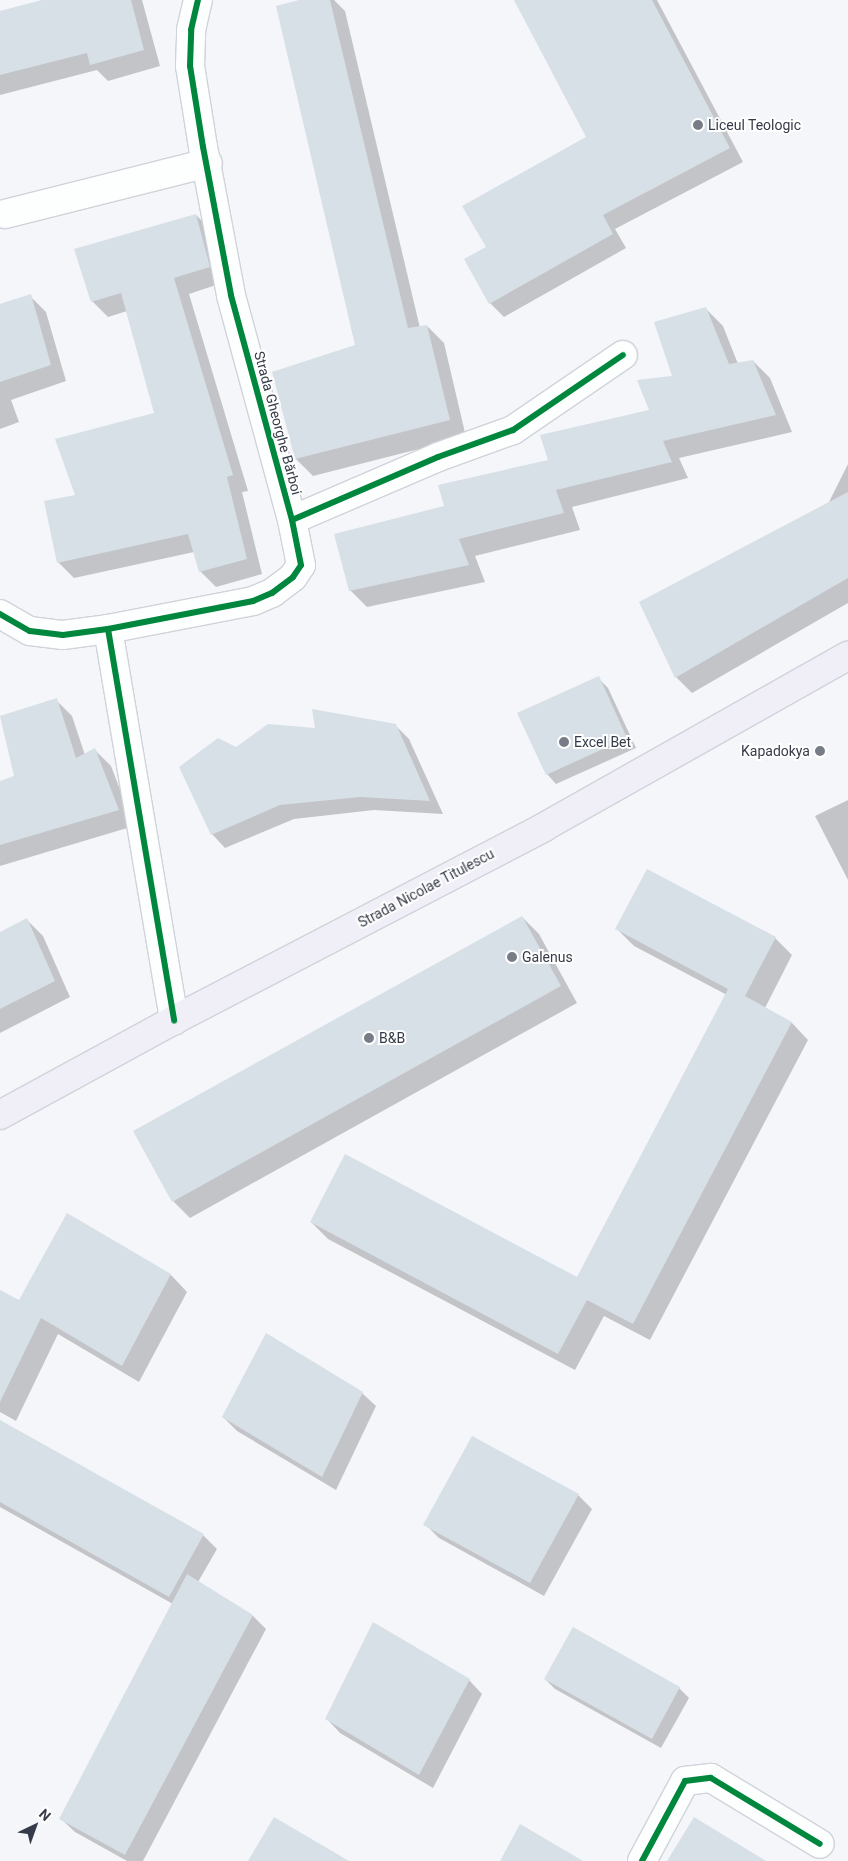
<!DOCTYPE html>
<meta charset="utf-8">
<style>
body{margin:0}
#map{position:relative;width:848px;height:1861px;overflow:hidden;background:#f4f6fa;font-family:Roboto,sans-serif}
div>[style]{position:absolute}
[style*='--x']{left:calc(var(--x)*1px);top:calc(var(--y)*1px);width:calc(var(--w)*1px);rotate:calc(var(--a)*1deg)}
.shadow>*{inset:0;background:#0003}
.building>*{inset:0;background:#d7dfe7}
.roads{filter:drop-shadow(1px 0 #cfd3da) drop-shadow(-1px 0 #cfd3da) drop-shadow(0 1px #cfd3da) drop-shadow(0 -1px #cfd3da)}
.minor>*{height:28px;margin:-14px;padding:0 14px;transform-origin:14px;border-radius:14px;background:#fdfefe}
.major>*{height:28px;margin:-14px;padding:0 14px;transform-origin:14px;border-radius:14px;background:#f0eff7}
.cycleway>*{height:6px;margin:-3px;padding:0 3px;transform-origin:3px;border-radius:3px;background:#00873e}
.dots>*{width:14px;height:14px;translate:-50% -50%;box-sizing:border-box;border:2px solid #fff;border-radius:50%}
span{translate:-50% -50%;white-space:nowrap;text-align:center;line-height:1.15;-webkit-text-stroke:4px #fff;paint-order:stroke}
.poi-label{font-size:14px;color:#353b48}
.left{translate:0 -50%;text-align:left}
.right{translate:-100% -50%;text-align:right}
.street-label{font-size:14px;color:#353b48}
.north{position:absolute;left:10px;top:1801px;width:50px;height:50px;-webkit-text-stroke:4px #fff;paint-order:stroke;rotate:42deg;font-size:14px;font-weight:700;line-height:20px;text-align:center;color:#353b48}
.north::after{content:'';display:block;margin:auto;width:18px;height:22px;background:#353b48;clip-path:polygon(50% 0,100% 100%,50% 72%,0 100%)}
</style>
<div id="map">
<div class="shadow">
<i style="clip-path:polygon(47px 0,142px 0,160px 66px,108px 81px,97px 70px,0 95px,0 12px)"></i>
<i style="clip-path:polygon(304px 0,334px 0,345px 11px,420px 328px,427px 326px,444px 343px,466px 437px,313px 476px,296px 459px,273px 373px,356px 346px)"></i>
<i style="clip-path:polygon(515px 0,657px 0,743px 162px,615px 229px,626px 248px,504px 317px,490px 303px,488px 247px,588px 137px)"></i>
<i style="clip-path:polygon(196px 215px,212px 231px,225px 282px,189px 294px,248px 491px,242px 492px,262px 574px,216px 587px,200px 571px,194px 552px,74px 578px,58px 562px,77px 496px,156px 414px,127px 311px,108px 317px,92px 301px)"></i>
<i style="clip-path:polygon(30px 296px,46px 312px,66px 381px,11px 400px,19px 422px,0 429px,0 306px)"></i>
<i style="clip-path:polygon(706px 309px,723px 326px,738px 364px,753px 361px,770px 378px,792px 432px,679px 458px,688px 478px,572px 507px,580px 530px,475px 556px,485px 582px,367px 607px,350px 590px,446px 507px,550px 461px,650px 410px,674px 377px)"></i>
<i style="clip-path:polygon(848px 464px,848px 603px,692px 693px,676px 677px,828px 504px)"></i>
<i style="clip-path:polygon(598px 678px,608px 688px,636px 748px,556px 784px,547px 774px)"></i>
<i style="clip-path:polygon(56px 700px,72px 716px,85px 755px,95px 750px,111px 766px,134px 826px,0 866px,0 782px,15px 777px)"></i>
<i style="clip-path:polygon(395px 725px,409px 739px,443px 814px,374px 810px,294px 819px,225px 848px,212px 834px,237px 749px,316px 730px)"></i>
<i style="clip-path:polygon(848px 800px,848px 880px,815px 816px)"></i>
<i style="clip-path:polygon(522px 917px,539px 934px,577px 1003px,190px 1218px,173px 1201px)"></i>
<i style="clip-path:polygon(27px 920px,43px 936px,70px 997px,0 1033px,0 933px)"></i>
<i style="clip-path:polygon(617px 929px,775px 938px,792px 955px,765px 1008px,792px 1023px,808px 1040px,650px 1340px,604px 1316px,575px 1370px,328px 1239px,311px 1222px,578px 1279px,727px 995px,634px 946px)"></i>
<i style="clip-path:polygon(67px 1214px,171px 1275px,187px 1292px,139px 1382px,58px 1334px,16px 1421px,0 1412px,0 1291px,20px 1302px)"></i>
<i style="clip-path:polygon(362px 1393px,376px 1406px,336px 1490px,237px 1431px,223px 1417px)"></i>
<i style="clip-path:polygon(0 1421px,203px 1535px,217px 1549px,198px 1582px,253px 1616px,266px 1629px,143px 1861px,127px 1861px,75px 1832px,61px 1819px,173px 1604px,0 1507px)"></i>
<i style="clip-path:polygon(578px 1495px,592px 1509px,544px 1596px,439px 1538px,425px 1524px)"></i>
<i style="clip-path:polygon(573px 1629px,679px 1688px,689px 1698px,661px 1748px,555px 1689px,545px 1679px)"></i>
<i style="clip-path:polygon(469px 1680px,482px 1694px,433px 1788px,340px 1733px,327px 1719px)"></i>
</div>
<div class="building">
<i style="clip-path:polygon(42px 0,131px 0,144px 50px,90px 65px,87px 53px,0 75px,0 11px)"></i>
<i style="clip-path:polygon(299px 0,330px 0,408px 328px,427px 325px,450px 420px,295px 459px,272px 372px,355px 345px,276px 6px)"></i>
<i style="clip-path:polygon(514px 0,652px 0,730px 148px,603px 215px,613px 234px,489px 304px,464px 259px,486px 247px,462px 206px,586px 137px)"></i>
<i style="clip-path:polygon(196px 214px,210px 267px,174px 278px,233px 475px,227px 477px,247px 559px,199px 572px,188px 534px,57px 563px,44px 501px,75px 495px,55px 439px,154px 413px,121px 293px,91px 302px,74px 249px)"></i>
<i style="clip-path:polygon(31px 294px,51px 365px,0 382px,0 304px)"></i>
<i style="clip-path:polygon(706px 307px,729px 364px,753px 360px,776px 415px,663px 441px,672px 462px,556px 490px,564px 513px,459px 539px,469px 565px,349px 591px,334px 534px,444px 506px,438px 485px,548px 460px,540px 435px,649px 410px,637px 380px,672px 376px,654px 322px)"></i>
<i style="clip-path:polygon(848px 492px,848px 578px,675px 678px,639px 602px)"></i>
<i style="clip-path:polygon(599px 676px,627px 738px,546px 775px,517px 713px)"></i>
<i style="clip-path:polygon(57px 698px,76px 758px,95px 748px,119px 810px,0 845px,0 781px,14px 776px,0 716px)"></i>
<i style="clip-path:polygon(312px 709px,396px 724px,430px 801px,360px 797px,280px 805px,211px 835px,179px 767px,218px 738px,236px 747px,268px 724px,315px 728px)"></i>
<i style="clip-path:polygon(647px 869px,776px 937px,745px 996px,792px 1022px,633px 1324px,587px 1300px,558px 1354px,310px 1222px,345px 1154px,577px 1277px,728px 989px,615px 929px)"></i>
<i style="clip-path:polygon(522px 916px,561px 986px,172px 1202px,133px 1131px)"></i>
<i style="clip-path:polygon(27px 918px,55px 981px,0 1009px,0 932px)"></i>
<i style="clip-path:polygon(67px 1213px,171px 1274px,122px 1366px,41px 1318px,0 1402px,0 1290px,19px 1300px)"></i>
<i style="clip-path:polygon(266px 1333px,363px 1392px,322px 1477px,222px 1417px)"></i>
<i style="clip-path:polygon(0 1420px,204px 1534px,169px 1597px,0 1502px)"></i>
<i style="clip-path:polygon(472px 1436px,579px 1494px,530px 1583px,423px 1525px)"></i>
<i style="clip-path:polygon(187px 1574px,253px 1615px,125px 1855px,59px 1819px)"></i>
<i style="clip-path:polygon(373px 1622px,470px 1679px,419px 1775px,325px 1719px)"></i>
<i style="clip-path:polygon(573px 1627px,680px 1687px,652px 1739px,544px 1679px)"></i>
<i style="clip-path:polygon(274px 1817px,349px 1861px,248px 1861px)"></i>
<i style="clip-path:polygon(694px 1817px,766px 1861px,667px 1861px)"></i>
<i style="clip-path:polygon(520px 1824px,583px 1861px,500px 1861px)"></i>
</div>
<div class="roads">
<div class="minor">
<i style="--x:5;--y:214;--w:209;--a:-14.1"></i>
<i style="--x:292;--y:520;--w:159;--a:-23.3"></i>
<i style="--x:438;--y:457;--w:80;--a:-19.8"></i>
<i style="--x:513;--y:430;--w:133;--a:-34.3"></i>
<i style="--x:0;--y:614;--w:34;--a:30"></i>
<i style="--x:30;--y:631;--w:33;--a:7"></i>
<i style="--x:63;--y:635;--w:45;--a:-7.6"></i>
<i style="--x:108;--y:629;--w:148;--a:-10.9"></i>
<i style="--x:253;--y:601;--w:21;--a:-23"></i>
<i style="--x:272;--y:593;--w:26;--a:-37"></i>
<i style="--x:293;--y:577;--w:14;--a:-56"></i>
<i style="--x:301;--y:565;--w:46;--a:-101.3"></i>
<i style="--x:292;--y:520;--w:233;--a:-105.2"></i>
<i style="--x:231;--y:295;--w:151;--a:-100.7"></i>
<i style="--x:203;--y:147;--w:82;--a:-99.1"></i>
<i style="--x:190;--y:66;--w:36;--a:-88"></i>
<i style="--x:191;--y:30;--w:31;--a:-77"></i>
<i style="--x:108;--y:629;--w:397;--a:80.4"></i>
<i style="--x:642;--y:1861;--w:91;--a:-61.7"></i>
<i style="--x:685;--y:1781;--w:26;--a:-7"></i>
<i style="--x:711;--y:1778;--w:127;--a:31.2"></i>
</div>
<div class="major">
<i style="--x:0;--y:1115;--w:198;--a:-28.6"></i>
<i style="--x:174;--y:1020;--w:417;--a:-27.5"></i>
<i style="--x:544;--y:827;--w:349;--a:-29.4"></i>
</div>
</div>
<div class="cycleway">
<i style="--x:292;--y:520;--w:159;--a:-23.3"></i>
<i style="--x:438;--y:457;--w:80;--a:-19.8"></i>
<i style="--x:513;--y:430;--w:133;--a:-34.3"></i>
<i style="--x:0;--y:614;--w:34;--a:30"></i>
<i style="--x:30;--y:631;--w:33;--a:7"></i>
<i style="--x:63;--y:635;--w:45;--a:-7.6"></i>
<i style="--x:108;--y:629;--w:148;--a:-10.9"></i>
<i style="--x:253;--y:601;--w:21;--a:-23"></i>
<i style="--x:272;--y:593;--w:26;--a:-37"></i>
<i style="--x:293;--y:577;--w:14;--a:-56"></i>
<i style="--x:301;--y:565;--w:46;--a:-101.3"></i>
<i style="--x:292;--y:520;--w:233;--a:-105.2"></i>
<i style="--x:231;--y:295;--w:151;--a:-100.7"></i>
<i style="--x:203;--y:147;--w:82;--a:-99.1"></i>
<i style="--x:190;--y:66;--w:36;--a:-88"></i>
<i style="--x:191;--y:30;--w:31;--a:-77"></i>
<i style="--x:108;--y:629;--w:397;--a:80.4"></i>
<i style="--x:642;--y:1861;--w:91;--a:-61.7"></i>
<i style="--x:685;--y:1781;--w:26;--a:-7"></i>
<i style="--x:711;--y:1778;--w:127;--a:31.2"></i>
</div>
<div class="dots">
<i style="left:698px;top:125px;background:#787c86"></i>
<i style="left:564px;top:742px;background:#787c86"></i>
<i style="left:820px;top:751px;background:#787c86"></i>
<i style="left:512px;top:957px;background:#787c86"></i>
<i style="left:369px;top:1038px;background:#787c86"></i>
</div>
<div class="poi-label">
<span class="left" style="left:708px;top:125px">Liceul Teologic</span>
<span class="left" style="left:574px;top:742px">Excel Bet</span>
<span class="right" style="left:810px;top:751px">Kapadokya</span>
<span class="left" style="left:522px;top:957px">Galenus</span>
<span class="left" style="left:379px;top:1038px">B&amp;B</span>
</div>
<div class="street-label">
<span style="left:278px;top:423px;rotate:75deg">Strada Gheorghe Bărboi</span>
<span style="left:426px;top:888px;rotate:-28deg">Strada Nicolae Titulescu</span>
</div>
<div class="north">N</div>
</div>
